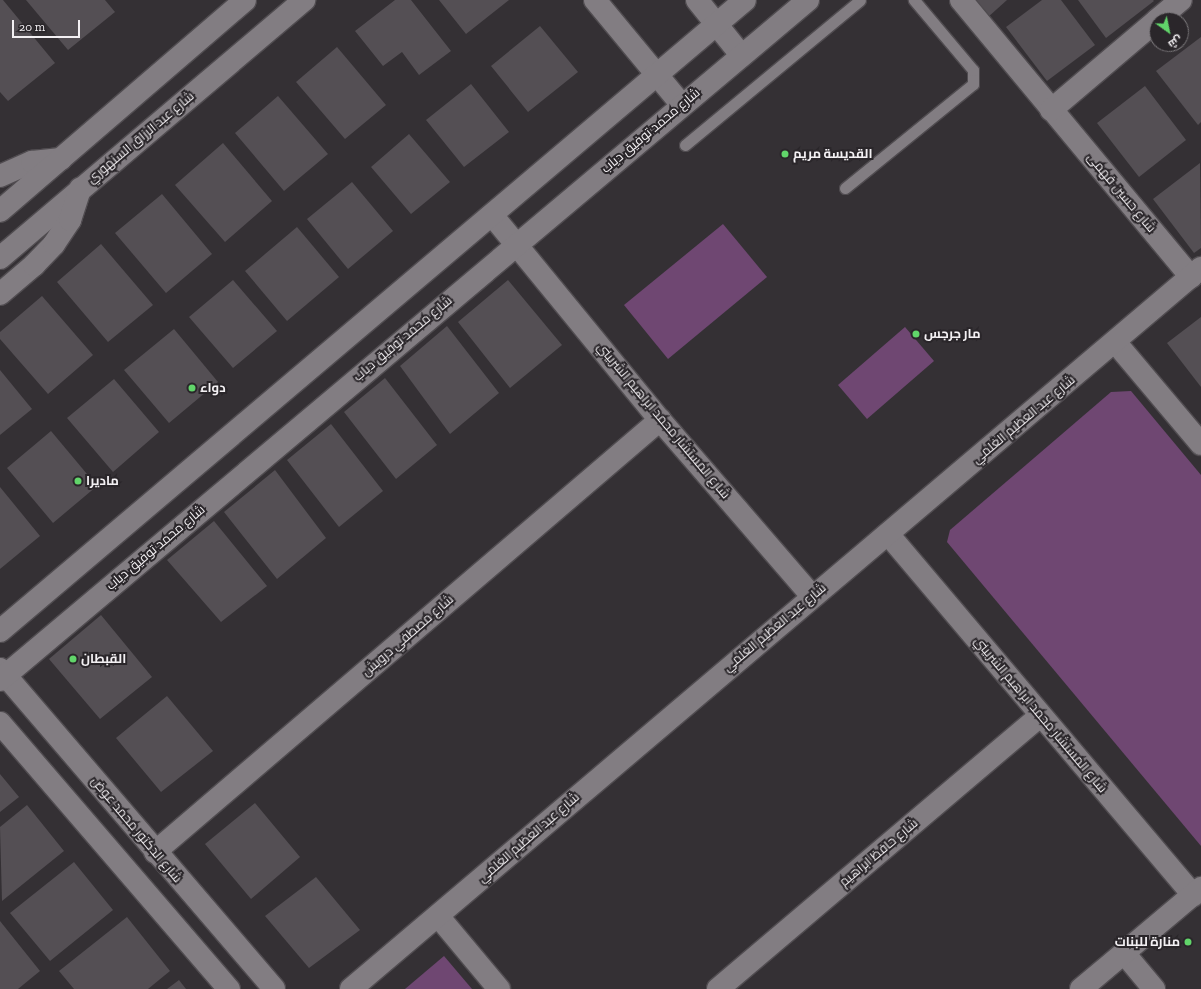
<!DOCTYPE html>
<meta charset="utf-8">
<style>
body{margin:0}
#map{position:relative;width:1201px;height:989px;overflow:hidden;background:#343034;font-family:"Zilla Slab",Cairo,serif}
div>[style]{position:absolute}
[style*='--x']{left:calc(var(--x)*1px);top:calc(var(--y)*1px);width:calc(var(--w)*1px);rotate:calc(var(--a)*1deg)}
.green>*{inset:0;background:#6f4772}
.building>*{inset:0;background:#544f54}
.roads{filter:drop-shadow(1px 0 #504c50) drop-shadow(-1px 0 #504c50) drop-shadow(0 1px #504c50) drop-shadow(0 -1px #504c50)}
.lane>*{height:11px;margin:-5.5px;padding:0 5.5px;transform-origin:5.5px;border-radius:5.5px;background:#827d82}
.street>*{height:22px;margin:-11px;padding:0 11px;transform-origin:11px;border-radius:11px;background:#827d82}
.secondary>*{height:22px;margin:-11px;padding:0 11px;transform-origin:11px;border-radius:11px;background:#827d82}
.dots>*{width:11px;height:11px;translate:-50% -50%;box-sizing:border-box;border:2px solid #2a262a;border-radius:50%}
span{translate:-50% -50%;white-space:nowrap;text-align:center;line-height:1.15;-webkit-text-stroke:4px #2a262a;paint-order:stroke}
.street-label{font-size:13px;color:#f3f0f3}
.poi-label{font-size:13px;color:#f3f0f3;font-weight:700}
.left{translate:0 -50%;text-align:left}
.right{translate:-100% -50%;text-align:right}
.north{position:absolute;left:1149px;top:12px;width:40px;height:40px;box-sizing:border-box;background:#2a262a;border:1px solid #7a777a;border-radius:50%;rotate:147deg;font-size:11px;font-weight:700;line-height:16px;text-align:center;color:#f3f0f3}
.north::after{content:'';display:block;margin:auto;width:14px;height:18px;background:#61d56a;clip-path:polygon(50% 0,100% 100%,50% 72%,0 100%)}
.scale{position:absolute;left:12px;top:20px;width:68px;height:18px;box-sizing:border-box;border:2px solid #f3f0f3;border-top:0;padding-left:5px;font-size:12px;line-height:14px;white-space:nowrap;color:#f3f0f3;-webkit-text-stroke:3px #2a262a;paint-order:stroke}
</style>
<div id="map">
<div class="green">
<i style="clip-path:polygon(723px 224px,767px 277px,668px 359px,624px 305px)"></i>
<i style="clip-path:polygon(905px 327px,934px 361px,867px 419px,838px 385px)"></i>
<i style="clip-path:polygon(1131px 391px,1201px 475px,1201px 846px,947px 542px,950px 530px,1111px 392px)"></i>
<i style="clip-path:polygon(444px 956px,472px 989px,405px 989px)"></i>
</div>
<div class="building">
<i style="clip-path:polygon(0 0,3px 0,55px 63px,8px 101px,0 92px)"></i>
<i style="clip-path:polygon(26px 0,105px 0,115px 12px,68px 50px)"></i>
<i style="clip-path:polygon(395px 0,411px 0,451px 51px,419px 75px,402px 52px,383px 66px,355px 31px)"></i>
<i style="clip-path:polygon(439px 0,509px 0,466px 34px)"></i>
<i style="clip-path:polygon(972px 0,1007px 0,987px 18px)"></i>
<i style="clip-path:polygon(1042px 0,1061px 0,1095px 45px,1047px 81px,1006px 27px)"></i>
<i style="clip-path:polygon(1078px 0,1153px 0,1154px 1px,1106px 38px)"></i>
<i style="clip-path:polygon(540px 26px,578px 72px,528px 112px,491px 66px)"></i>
<i style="clip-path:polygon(1201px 37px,1201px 122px,1198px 125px,1156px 71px)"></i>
<i style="clip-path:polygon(337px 47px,386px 105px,345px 139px,296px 82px)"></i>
<i style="clip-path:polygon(471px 84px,509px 132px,464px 167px,426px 120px)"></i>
<i style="clip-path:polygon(1145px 86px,1186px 140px,1139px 177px,1097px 123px)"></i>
<i style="clip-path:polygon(278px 96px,328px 154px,284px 191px,235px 133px)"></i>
<i style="clip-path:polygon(409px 134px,450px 182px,411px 214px,371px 167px)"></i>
<i style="clip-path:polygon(223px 143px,272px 201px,225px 242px,175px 185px)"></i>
<i style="clip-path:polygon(1200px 163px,1201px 248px,1194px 253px,1153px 199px)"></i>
<i style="clip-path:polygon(352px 182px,393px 231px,348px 269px,307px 219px)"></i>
<i style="clip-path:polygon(162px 194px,212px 254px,166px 293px,115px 233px)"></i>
<i style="clip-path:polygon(297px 227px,339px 277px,287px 321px,245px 271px)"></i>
<i style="clip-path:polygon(101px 244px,153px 305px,108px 342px,57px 282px)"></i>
<i style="clip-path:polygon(233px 280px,277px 331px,233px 368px,189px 317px)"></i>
<i style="clip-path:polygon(508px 280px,562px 345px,510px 388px,458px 322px)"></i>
<i style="clip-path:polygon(42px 296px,93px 355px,48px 394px,0 339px,0 332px)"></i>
<i style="clip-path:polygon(1201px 317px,1201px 387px,1167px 343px)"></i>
<i style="clip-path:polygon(447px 326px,499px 393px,450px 434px,400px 366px)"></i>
<i style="clip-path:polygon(174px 329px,218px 382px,169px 423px,124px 370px)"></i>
<i style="clip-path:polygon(0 370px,32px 409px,0 435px)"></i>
<i style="clip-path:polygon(385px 378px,437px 445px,396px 479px,344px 412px)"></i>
<i style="clip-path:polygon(114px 379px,159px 432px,113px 472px,67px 418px)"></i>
<i style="clip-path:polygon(331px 424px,383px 491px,339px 527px,287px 460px)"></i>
<i style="clip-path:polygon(51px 431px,97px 486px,53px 523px,7px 468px)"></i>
<i style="clip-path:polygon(275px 470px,326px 538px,277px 579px,224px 512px)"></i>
<i style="clip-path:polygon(0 487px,40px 536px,0 569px)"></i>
<i style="clip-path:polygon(214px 521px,267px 586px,221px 622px,167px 560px)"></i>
<i style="clip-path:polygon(101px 615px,152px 677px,100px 719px,49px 659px)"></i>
<i style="clip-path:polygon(167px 696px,213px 751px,161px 792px,116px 738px)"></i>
<i style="clip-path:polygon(0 774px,19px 797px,0 812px)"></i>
<i style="clip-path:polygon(255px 803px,300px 857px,251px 899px,205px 844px)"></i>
<i style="clip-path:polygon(27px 805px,64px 851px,2px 901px,0 827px)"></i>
<i style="clip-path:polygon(74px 862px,113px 910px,50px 961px,10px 913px)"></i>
<i style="clip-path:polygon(316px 877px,360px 930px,309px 968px,265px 916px)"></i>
<i style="clip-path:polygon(127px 917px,170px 971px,148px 989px,74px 989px,59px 971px)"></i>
<i style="clip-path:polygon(0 921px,40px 971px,18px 989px,0 989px)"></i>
<i style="clip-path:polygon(179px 980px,186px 989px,167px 989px)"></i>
</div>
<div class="roads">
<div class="lane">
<i style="--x:685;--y:145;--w:227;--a:-39.6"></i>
<i style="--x:845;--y:188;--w:165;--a:-39.1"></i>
<i style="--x:973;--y:84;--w:14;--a:-90"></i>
<i style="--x:973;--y:70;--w:92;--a:-130.1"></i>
</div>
<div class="street">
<i style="--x:595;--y:0;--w:136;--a:50.4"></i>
<i style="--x:697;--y:0;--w:70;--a:51.3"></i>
<i style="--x:961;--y:0;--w:360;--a:50.3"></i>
<i style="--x:1157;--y:20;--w:31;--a:-40"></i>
<i style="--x:1051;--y:110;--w:139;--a:-40.3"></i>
<i style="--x:492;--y:215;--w:265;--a:50.7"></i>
<i style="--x:660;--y:420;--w:233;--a:49.2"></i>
<i style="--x:1116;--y:343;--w:132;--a:49.9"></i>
<i style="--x:888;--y:534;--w:473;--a:49.8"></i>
<i style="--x:0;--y:631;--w:976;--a:-40.26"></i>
<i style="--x:0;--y:669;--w:421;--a:49.4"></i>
<i style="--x:0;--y:680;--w:1056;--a:-40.08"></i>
<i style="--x:0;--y:723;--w:351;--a:49.3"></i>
<i style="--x:155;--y:852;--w:665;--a:-40.55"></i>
<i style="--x:438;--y:916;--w:95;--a:50.1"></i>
<i style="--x:1124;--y:953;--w:47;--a:50.2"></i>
<i style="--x:351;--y:989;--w:1115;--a:-40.31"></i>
<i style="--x:718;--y:989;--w:422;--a:-40.3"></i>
<i style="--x:1081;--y:989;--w:157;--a:-40.1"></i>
</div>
<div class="secondary">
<i style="--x:0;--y:176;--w:35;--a:-24"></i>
<i style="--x:32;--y:162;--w:29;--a:-6"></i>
<i style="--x:0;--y:211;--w:323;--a:-40.7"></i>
<i style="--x:0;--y:258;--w:399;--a:-40.3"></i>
<i style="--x:0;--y:294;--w:45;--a:-40.5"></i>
<i style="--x:34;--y:265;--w:29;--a:-46"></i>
<i style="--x:54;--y:244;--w:29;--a:-56"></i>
<i style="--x:70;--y:220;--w:33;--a:-72"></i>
</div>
</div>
<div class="dots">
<i style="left:785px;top:154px;background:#61d56a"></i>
<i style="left:916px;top:334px;background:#61d56a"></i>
<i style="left:192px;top:388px;background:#61d56a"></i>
<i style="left:78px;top:481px;background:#61d56a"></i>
<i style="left:73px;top:659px;background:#61d56a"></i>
<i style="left:1188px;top:942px;background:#61d56a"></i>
</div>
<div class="street-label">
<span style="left:651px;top:131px;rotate:-40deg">شارع محمد توفيق دياب</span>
<span style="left:141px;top:138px;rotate:-40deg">شارع عبد الرزاق السنهوري</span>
<span style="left:1121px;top:193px;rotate:50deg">شارع حسين فهمى</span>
<span style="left:403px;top:339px;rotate:-40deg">شارع محمد توفيق دياب</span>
<span style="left:1024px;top:420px;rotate:-40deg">شارع عبد العظيم الغلمي</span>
<span style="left:663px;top:421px;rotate:50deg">شارع المستشار محمد ابراهيم الشربيني</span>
<span style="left:156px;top:548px;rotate:-40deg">شارع محمد توفيق دياب</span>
<span style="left:775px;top:628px;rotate:-40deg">شارع عبد العظيم الغلمي</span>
<span style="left:408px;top:636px;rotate:-41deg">شارع مصطفي درويش</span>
<span style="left:1040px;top:715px;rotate:50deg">شارع المستشار محمد ابراهيم الشربيني</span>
<span style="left:136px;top:830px;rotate:50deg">شارع الدكتور محمد عوض</span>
<span style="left:529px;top:838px;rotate:-41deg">شارع عبد العظيم الغلمي</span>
<span style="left:879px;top:853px;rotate:-40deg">شارع حافظ ابراهيم</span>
</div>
<div class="poi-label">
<span class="left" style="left:793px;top:154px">القديسة مريم</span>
<span class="left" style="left:924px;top:334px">مار جرجس</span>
<span class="left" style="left:200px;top:388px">دواء</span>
<span class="left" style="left:86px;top:481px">ماديرا</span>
<span class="left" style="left:81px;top:659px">القبطان</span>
<span class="right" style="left:1180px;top:942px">منارة للبنات</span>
</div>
<div class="north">ش</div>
<div class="scale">20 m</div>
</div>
